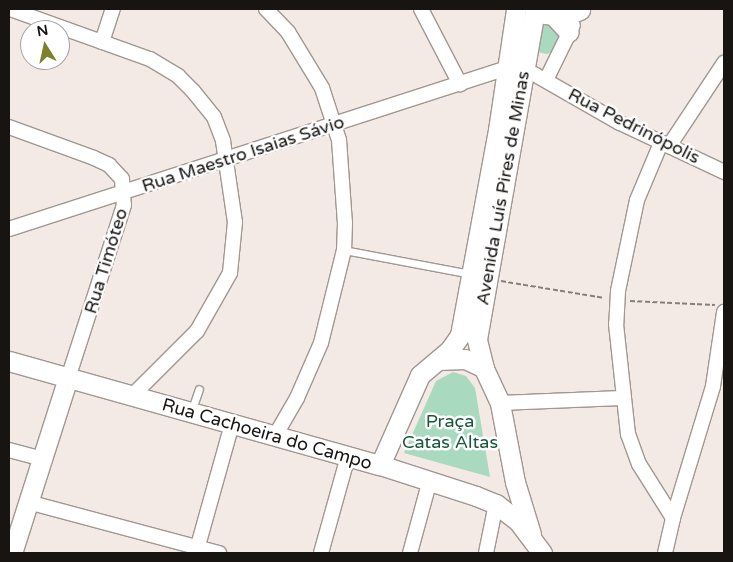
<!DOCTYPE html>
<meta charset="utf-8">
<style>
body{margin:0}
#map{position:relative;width:733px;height:562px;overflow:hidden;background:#f4eae5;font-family:"Varela Round",sans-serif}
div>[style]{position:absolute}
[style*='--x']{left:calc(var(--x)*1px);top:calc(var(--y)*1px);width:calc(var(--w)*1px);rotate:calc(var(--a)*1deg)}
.green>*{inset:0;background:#a9d9bf}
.path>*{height:2px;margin-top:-1px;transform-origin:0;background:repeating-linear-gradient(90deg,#857f7b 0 5px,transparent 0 7.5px)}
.roads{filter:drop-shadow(1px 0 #a09792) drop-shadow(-1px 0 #a09792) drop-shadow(0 1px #a09792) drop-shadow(0 -1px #a09792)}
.lane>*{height:7px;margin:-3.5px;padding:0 3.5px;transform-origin:3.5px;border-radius:3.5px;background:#fff}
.street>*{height:14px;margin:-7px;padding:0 7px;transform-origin:7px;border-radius:7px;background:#fff}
.secondary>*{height:19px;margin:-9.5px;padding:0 9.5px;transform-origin:9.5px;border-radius:9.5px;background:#fff}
span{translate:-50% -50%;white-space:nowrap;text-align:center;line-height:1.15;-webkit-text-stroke:5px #fff;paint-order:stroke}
.street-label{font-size:18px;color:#171412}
.park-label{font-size:18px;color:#17573b}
.frame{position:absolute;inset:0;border:10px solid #171412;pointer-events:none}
.north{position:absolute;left:20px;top:20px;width:50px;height:50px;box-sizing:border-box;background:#fff;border:1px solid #a2a1a0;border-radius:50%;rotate:350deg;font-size:14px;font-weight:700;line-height:20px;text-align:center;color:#171412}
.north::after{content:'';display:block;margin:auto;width:18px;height:22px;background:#7c812b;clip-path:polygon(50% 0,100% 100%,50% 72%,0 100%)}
</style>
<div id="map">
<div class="green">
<i style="clip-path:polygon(536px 20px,566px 29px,560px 49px,547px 54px,537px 52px,532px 45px)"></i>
<i style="clip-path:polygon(453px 372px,466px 376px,475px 388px,490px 477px,404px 453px,436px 381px)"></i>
</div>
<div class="path">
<i style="--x:501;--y:281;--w:105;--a:9.3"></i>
<i style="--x:630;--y:301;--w:85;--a:2.7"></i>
</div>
<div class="roads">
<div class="lane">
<i style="--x:344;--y:250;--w:129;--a:10.7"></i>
<i style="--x:191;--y:412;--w:24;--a:-71"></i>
</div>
<div class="street">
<i style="--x:10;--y:9;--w:149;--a:19.7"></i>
<i style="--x:150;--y:59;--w:33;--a:31"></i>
<i style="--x:178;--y:76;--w:21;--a:45"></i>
<i style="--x:193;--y:91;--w:33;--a:51"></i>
<i style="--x:214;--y:117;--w:26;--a:69"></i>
<i style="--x:223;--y:141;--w:82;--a:81.6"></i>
<i style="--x:235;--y:222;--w:51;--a:95.6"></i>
<i style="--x:230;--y:273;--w:67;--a:119.6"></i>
<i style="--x:197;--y:331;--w:92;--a:135"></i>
<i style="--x:266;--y:9;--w:32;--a:46"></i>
<i style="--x:288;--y:32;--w:66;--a:58.7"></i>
<i style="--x:322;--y:88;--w:55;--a:71.9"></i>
<i style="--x:339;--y:140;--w:83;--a:85.9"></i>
<i style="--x:345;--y:223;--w:27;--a:92"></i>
<i style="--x:344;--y:250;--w:96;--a:103.9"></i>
<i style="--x:321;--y:343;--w:60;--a:113.6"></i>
<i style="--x:297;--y:398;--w:44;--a:120.1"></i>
<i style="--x:421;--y:9;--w:85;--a:62.5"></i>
<i style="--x:102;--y:42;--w:35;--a:-72"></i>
<i style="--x:546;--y:80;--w:61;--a:-63.9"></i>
<i style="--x:9;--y:127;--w:90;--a:20"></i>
<i style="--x:94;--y:158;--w:17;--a:25"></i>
<i style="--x:109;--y:165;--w:19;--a:47"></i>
<i style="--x:122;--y:179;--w:26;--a:86"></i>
<i style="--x:124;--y:205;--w:182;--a:107.9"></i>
<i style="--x:661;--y:143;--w:62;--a:112.8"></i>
<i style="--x:637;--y:200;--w:93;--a:101.8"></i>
<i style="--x:618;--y:291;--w:33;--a:93"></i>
<i style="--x:616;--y:324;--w:111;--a:83.8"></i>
<i style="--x:628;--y:434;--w:32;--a:70"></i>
<i style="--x:639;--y:464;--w:64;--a:57.8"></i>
<i style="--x:669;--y:146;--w:100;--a:-56.5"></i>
<i style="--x:9;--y:229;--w:523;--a:-17.92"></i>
<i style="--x:507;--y:68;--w:28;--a:13"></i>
<i style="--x:534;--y:74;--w:99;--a:29.7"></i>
<i style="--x:620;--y:123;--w:115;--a:25.2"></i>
<i style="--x:500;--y:403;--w:122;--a:-2.3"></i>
<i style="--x:9;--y:450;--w:34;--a:15"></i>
<i style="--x:28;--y:502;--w:198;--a:15"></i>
<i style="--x:196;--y:553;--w:134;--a:-74.4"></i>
<i style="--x:321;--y:553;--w:101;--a:-74.4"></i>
<i style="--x:410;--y:553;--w:76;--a:-74.7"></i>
<i style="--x:486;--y:553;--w:50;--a:-78.5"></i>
<i style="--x:665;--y:553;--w:36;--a:-77"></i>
<i style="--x:673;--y:518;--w:138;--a:-73.1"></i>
<i style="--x:713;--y:386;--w:75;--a:-81.5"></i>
</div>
<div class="secondary">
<i style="--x:549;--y:9;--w:19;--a:18"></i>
<i style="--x:567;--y:15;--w:14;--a:-21"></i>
<i style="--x:535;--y:13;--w:18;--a:6"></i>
<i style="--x:553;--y:15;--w:23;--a:47"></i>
<i style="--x:438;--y:360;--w:27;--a:-2"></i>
<i style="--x:465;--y:359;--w:21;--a:25"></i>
<i style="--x:9;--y:361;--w:385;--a:15.7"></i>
<i style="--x:380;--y:465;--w:101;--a:17.9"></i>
<i style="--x:476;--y:496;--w:22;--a:22"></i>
<i style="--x:496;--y:504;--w:28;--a:38"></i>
<i style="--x:518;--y:521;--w:40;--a:53"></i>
<i style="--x:380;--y:465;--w:98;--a:-66"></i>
<i style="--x:420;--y:375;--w:38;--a:-40"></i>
<i style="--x:449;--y:351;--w:19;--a:-55"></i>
<i style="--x:460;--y:335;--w:208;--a:-79.5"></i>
<i style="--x:498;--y:130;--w:122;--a:-81.5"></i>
<i style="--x:531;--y:534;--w:54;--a:-107.1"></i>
<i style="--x:515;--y:482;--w:80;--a:-100.8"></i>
<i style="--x:500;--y:403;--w:38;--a:-115"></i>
<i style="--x:484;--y:368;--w:30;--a:-104"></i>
<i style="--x:477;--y:339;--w:335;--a:-80"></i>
<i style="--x:12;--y:553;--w:184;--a:-72.3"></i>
</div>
</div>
<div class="street-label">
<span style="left:634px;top:126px;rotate:27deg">Rua Pedrinópolis</span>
<span style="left:243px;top:154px;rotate:-18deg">Rua Maestro Isaias Sávio</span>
<span style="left:503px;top:188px;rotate:-80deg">Avenida Luís Pires de Minas</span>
<span style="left:106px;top:261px;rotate:-73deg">Rua Timóteo</span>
<span style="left:267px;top:434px;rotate:16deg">Rua Cachoeira do Campo</span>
</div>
<div class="park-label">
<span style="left:450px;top:432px">Praça<br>Catas Altas</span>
</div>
<div class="frame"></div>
<div class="north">N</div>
</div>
